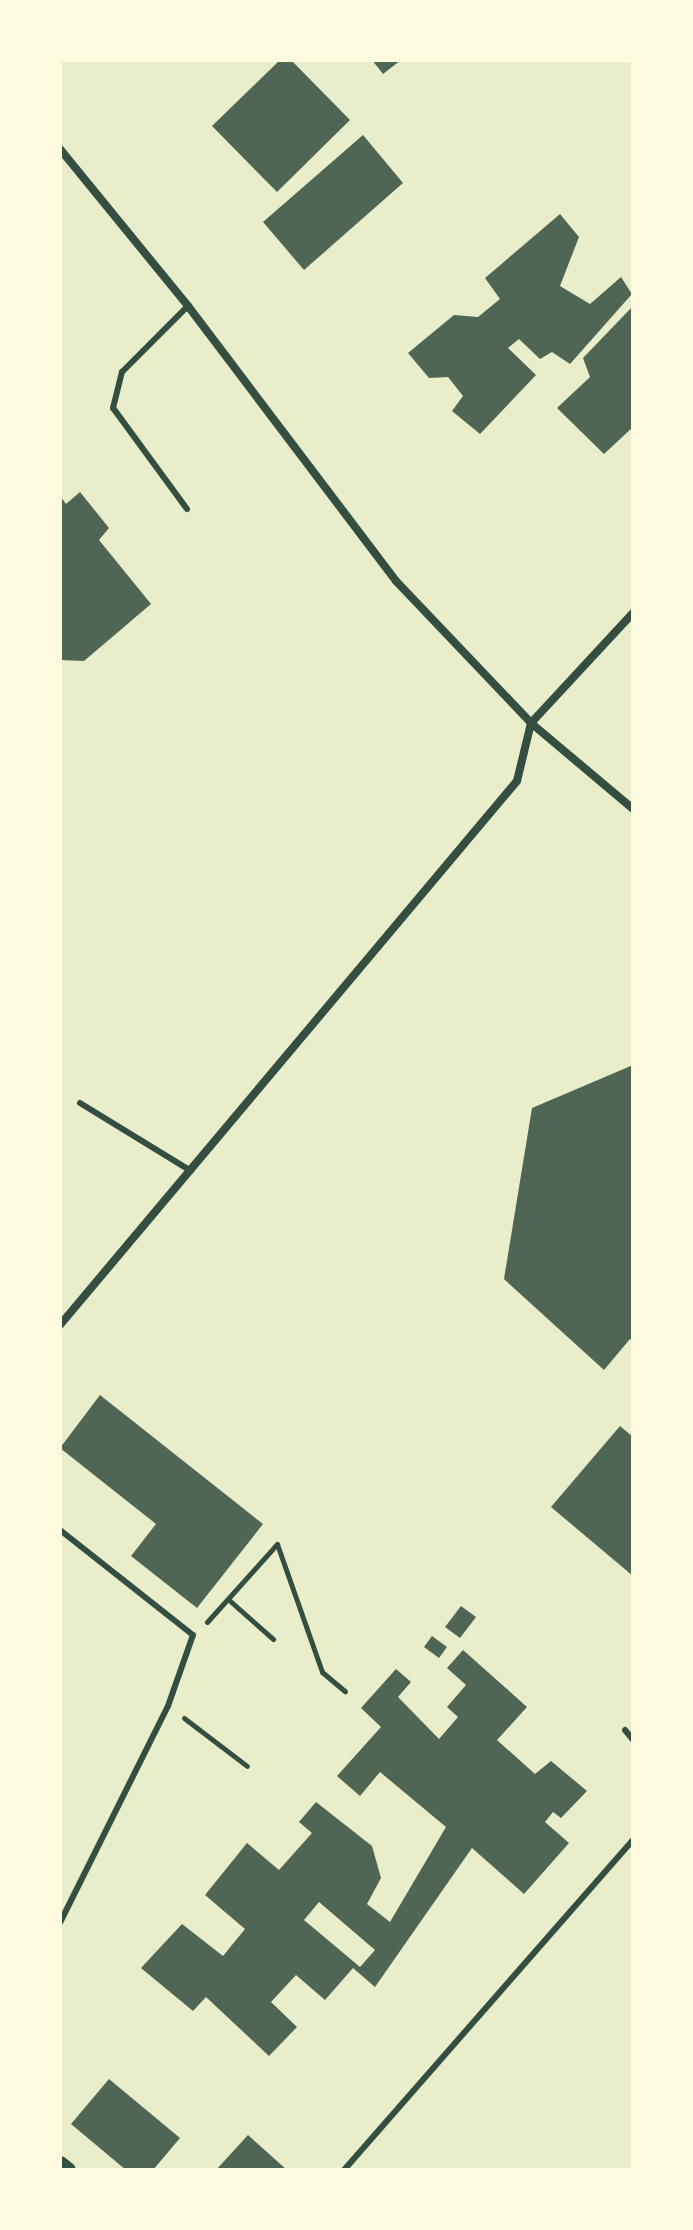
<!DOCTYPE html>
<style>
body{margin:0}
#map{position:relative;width:693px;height:2230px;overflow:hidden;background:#e9edc9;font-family:"DejaVu Sans",sans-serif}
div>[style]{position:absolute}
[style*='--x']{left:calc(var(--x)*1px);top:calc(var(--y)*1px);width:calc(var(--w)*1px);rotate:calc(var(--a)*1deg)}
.building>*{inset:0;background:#4f6655}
.path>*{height:5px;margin:-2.5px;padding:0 2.5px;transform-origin:2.5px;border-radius:2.5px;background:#344e41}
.service>*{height:6px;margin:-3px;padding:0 3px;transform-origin:3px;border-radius:3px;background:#344e41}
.minor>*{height:8px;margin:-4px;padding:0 4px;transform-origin:4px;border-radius:4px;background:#344e41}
.secondary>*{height:16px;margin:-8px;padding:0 8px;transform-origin:8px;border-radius:8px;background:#344e41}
span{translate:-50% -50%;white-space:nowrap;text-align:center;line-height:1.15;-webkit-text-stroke:6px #fefae0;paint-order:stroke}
.frame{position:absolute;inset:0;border:62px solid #fefae0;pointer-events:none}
</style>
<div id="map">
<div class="building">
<i style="clip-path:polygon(280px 60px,291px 60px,350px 120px,277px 192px,212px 126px)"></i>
<i style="clip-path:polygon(372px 60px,401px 60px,383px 74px)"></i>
<i style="clip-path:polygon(363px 135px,403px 183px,304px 270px,263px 222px)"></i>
<i style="clip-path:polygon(560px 214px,579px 237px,560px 286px,590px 304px,621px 277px,632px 294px,570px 364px,552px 352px,540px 359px,519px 339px,508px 348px,536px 375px,480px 434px,452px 411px,463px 396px,448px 377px,429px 378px,408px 353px,454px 315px,478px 317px,500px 299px,485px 278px)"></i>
<i style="clip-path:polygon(633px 306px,633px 427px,604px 454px,557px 408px,590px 377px,583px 358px)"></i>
<i style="clip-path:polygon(80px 492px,109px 528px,99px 540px,151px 604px,84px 661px,60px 660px,60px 496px,66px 504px)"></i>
<i style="clip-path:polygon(633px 1065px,633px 1342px,630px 1339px,604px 1370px,504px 1279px,532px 1108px)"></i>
<i style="clip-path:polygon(100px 1395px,263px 1524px,197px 1608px,131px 1556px,156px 1524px,60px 1448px)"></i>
<i style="clip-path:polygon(620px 1426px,633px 1437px,633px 1576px,551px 1507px)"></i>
<i style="clip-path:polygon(461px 1606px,476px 1617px,460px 1638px,445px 1627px)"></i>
<i style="clip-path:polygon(432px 1636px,447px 1647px,439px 1658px,424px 1647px)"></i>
<i style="clip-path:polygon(evenodd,463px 1650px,527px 1707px,497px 1740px,535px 1774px,551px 1761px,587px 1791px,561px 1818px,553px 1812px,545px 1822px,569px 1843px,524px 1894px,472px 1848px,375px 1987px,353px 1968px,325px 2000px,296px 1975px,271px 2002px,297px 2027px,269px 2056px,206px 1997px,193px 2011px,141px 1968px,182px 1924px,223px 1956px,245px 1929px,205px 1895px,247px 1843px,279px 1870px,312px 1833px,299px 1822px,316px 1802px,372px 1846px,381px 1878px,367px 1904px,390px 1922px,446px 1827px,380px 1772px,360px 1796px,337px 1776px,381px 1727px,361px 1708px,396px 1669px,411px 1682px,398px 1697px,439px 1739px,458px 1717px,447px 1707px,466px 1685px,447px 1668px,463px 1650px,319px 1902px,375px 1950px,360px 1967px,304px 1920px,319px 1902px)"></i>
<i style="clip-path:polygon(109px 2079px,180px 2138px,153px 2170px,126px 2170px,71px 2124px)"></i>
<i style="clip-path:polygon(248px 2135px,287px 2170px,216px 2170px)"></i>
</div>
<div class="path">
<i style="--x:229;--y:1600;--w:59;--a:41.6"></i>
<i style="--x:207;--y:1622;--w:105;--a:-48.1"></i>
<i style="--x:277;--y:1544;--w:136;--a:70.6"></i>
<i style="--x:322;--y:1672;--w:30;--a:40"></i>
<i style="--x:184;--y:1718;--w:79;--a:37.3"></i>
</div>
<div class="service">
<i style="--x:187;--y:509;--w:125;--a:-126.2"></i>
<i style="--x:113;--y:408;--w:37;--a:-76"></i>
<i style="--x:122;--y:372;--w:93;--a:-45"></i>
<i style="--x:80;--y:1103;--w:130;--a:31.5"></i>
<i style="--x:60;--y:1530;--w:169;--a:38.3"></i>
<i style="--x:193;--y:1635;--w:75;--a:109.4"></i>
<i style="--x:168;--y:1706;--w:242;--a:116.5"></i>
<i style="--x:625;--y:1730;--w:13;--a:51"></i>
<i style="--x:344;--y:2170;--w:439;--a:-48.8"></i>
</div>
<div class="minor">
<i style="--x:60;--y:149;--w:203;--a:50.8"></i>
<i style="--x:188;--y:306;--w:345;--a:52.9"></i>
<i style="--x:396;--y:581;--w:196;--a:46.4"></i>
<i style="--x:531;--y:723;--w:133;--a:40.1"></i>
<i style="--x:60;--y:1325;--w:710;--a:-49.97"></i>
<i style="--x:517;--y:781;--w:60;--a:-76.4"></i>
<i style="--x:531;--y:723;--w:150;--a:-47.2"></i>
</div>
<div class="secondary">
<i style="--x:60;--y:2164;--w:10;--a:37"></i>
</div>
<div class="frame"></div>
</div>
